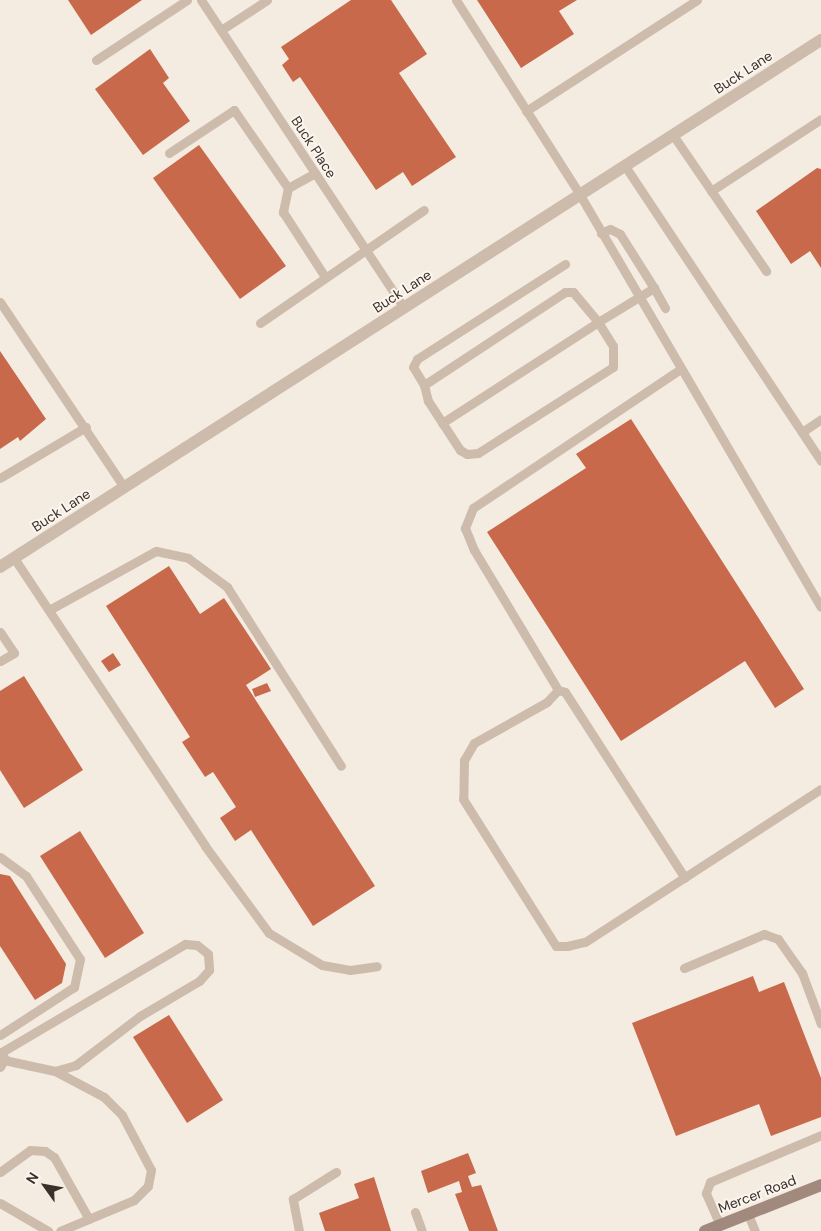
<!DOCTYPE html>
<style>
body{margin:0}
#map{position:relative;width:821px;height:1231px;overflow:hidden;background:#f4ebe1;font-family:"DM Sans",sans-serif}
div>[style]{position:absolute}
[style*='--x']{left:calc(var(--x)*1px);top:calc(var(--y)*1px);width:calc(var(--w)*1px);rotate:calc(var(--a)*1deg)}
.building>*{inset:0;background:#c8694b}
.lane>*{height:9px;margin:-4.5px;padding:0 4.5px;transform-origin:4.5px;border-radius:4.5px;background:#cdbbac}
.street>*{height:12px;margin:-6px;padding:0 6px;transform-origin:6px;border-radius:6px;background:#cdbbac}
.secondary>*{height:12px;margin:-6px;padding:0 6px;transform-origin:6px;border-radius:6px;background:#a18a7d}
span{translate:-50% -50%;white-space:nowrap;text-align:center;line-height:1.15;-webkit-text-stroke:4px #fbf5ee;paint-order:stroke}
.street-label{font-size:14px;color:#3b302b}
.north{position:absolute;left:20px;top:1161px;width:50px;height:50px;-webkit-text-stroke:4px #fbf5ee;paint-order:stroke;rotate:302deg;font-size:14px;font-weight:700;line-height:20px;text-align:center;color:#3b302b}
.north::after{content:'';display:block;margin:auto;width:18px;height:22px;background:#3b302b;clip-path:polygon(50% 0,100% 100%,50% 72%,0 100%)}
</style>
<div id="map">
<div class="building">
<i style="clip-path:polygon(68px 0,142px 0,91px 35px)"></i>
<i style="clip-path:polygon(351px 0,391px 0,427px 54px,399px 73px,456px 157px,412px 186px,403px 172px,376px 190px,300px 77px,293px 82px,282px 65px,289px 59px,281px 47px)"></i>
<i style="clip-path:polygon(477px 0,577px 0,559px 11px,574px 34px,521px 68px)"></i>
<i style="clip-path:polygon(150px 49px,169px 78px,163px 83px,190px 121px,143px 155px,95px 89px)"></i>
<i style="clip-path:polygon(199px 145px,286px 266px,240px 299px,153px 178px)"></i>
<i style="clip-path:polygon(817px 168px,821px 169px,821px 268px,810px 251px,791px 264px,756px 211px)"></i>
<i style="clip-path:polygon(0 351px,46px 419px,20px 441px,18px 437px,0 449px)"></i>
<i style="clip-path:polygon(631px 419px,804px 689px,775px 708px,745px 661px,621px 741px,487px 532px,586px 468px,576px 454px)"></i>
<i style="clip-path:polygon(169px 566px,200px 614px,224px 598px,271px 669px,246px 685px,375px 886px,313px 926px,251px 830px,235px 841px,220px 818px,236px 807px,213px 772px,205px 777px,182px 742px,190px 737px,106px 606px)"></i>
<i style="clip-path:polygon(113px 653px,121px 665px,109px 672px,101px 661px)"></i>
<i style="clip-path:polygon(24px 676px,83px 770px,24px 808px,0 770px,0 691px)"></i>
<i style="clip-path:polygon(267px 683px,271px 691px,255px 697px,252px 689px)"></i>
<i style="clip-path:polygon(80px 831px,144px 933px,105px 958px,40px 856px)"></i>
<i style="clip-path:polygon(0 874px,10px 876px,66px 964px,62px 983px,35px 1000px,0 946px)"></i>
<i style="clip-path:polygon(753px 976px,759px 992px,784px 982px,821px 1078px,821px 1117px,771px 1136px,759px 1104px,676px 1136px,632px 1023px)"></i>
<i style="clip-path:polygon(169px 1015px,223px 1100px,187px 1123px,133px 1037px)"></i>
<i style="clip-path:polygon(468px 1153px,476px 1173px,468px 1176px,472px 1187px,481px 1185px,498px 1231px,469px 1231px,455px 1194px,462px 1192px,459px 1181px,428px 1193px,421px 1171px)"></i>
<i style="clip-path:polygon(374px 1177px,391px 1231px,325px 1231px,319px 1213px,359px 1198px,354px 1184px)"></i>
</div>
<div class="lane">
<i style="--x:201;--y:0;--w:369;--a:56.6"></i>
<i style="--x:456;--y:0;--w:231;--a:57.5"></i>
<i style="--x:580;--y:195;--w:477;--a:59.7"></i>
<i style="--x:221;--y:30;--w:55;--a:-33.1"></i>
<i style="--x:96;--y:60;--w:109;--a:-33.4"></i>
<i style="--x:526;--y:111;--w:204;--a:-33"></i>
<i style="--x:673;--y:135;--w:165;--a:55.6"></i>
<i style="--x:169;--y:153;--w:78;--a:-33.5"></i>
<i style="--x:234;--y:110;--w:95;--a:55.3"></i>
<i style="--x:288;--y:188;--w:25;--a:102"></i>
<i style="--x:283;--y:212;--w:77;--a:57.1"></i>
<i style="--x:625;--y:166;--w:354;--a:56.4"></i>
<i style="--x:288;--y:188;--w:31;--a:-29"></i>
<i style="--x:711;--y:191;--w:131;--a:-33.2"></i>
<i style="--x:654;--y:288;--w:23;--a:61"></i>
<i style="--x:0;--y:302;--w:223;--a:56.2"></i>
<i style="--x:260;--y:323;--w:199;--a:-34.6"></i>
<i style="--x:679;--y:370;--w:248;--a:146.2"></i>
<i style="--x:473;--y:508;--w:22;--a:112"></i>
<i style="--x:465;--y:528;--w:24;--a:68"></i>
<i style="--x:474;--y:550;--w:163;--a:59"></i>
<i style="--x:558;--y:690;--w:16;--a:133"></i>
<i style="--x:547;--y:702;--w:84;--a:150.7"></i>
<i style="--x:474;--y:743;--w:20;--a:120"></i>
<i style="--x:464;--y:760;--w:39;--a:91"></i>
<i style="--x:463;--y:799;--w:174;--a:57.7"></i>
<i style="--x:556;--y:946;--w:11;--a:0"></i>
<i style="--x:567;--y:946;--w:18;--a:-13"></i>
<i style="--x:585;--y:942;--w:281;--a:-33"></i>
<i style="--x:424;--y:385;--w:21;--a:-121"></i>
<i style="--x:413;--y:367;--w:9;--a:-63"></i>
<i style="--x:417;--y:359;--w:176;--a:-32.7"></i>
<i style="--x:442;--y:423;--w:186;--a:-32.9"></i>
<i style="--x:598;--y:322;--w:28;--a:58"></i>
<i style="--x:613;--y:346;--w:21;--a:90"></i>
<i style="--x:613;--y:367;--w:160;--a:147.5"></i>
<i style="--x:478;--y:453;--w:11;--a:175"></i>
<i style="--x:467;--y:454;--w:8;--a:-150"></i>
<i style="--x:460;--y:450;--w:59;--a:-123.1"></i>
<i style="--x:428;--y:401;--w:16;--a:-104"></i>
<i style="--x:424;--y:385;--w:169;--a:-33.4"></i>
<i style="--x:565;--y:292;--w:8;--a:0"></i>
<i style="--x:573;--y:292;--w:39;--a:50"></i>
<i style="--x:598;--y:322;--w:66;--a:-31.3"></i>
<i style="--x:654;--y:288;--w:64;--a:-122.2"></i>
<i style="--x:620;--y:234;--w:11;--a:-153"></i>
<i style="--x:610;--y:229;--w:10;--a:156"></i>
<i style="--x:802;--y:432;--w:23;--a:-34"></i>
<i style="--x:0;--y:478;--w:100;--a:-30.7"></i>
<i style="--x:14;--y:558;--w:346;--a:56.4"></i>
<i style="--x:205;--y:846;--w:108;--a:53.7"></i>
<i style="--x:269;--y:933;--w:62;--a:31.1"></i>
<i style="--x:322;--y:965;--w:28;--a:10"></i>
<i style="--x:350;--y:970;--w:27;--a:-8"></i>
<i style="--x:49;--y:610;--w:122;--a:-28.9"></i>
<i style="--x:156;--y:551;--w:33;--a:12"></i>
<i style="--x:188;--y:558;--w:49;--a:36.6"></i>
<i style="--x:227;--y:587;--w:212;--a:57.5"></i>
<i style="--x:0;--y:632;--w:25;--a:56"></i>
<i style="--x:14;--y:653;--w:16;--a:150"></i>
<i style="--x:558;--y:690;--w:7;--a:16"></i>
<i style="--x:565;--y:692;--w:221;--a:57.2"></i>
<i style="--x:0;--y:857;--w:32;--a:36"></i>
<i style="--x:26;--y:876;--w:99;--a:57"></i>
<i style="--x:80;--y:959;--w:29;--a:102"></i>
<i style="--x:74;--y:987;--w:88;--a:147"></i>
<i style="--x:684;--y:968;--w:87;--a:-23"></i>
<i style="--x:764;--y:934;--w:15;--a:20"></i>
<i style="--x:778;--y:939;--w:42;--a:54.8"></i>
<i style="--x:802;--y:973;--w:54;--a:69.6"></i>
<i style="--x:0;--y:1053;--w:215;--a:-30.5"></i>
<i style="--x:185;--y:944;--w:12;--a:5"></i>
<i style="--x:197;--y:945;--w:14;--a:39"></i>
<i style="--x:208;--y:954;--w:16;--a:86"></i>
<i style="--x:209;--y:970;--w:15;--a:132"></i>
<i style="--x:199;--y:981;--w:69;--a:149.3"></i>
<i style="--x:140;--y:1016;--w:81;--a:142.6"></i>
<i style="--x:76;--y:1065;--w:22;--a:164"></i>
<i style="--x:55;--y:1071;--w:52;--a:-167.8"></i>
<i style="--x:4;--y:1060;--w:8;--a:120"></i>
<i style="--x:55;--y:1071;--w:55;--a:28"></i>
<i style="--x:104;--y:1097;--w:25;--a:45"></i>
<i style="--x:122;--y:1115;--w:62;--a:62.2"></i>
<i style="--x:151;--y:1170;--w:16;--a:101"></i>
<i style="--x:148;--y:1186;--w:20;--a:135"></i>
<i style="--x:134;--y:1200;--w:80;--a:157.3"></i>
<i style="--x:0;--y:1172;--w:37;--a:-36"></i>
<i style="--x:30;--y:1150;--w:15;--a:4"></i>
<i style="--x:45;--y:1151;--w:11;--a:34"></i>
<i style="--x:54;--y:1157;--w:71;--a:60.6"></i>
<i style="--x:0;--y:1203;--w:56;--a:30.3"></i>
<i style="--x:415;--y:1212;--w:20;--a:70"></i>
<i style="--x:748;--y:1214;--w:18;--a:68"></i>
<i style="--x:720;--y:1225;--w:35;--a:-114"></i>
<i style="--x:706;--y:1193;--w:12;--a:-70"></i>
<i style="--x:710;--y:1182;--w:121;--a:-22.9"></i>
<i style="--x:299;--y:1231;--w:33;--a:-101"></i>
<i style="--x:293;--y:1199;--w:51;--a:-32.1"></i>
</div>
<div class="street">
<i style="--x:0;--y:567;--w:976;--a:-32.7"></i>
<i style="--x:0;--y:1054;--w:7;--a:56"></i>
</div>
<div class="secondary">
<i style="--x:705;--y:1231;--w:125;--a:-21.6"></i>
</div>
<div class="street-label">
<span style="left:743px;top:72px;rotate:-33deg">Buck Lane</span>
<span style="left:314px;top:147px;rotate:57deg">Buck Place</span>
<span style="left:402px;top:291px;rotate:-33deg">Buck Lane</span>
<span style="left:61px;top:510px;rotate:-33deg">Buck Lane</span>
<span style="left:757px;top:1194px;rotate:-21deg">Mercer Road</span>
</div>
<div class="north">N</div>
</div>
